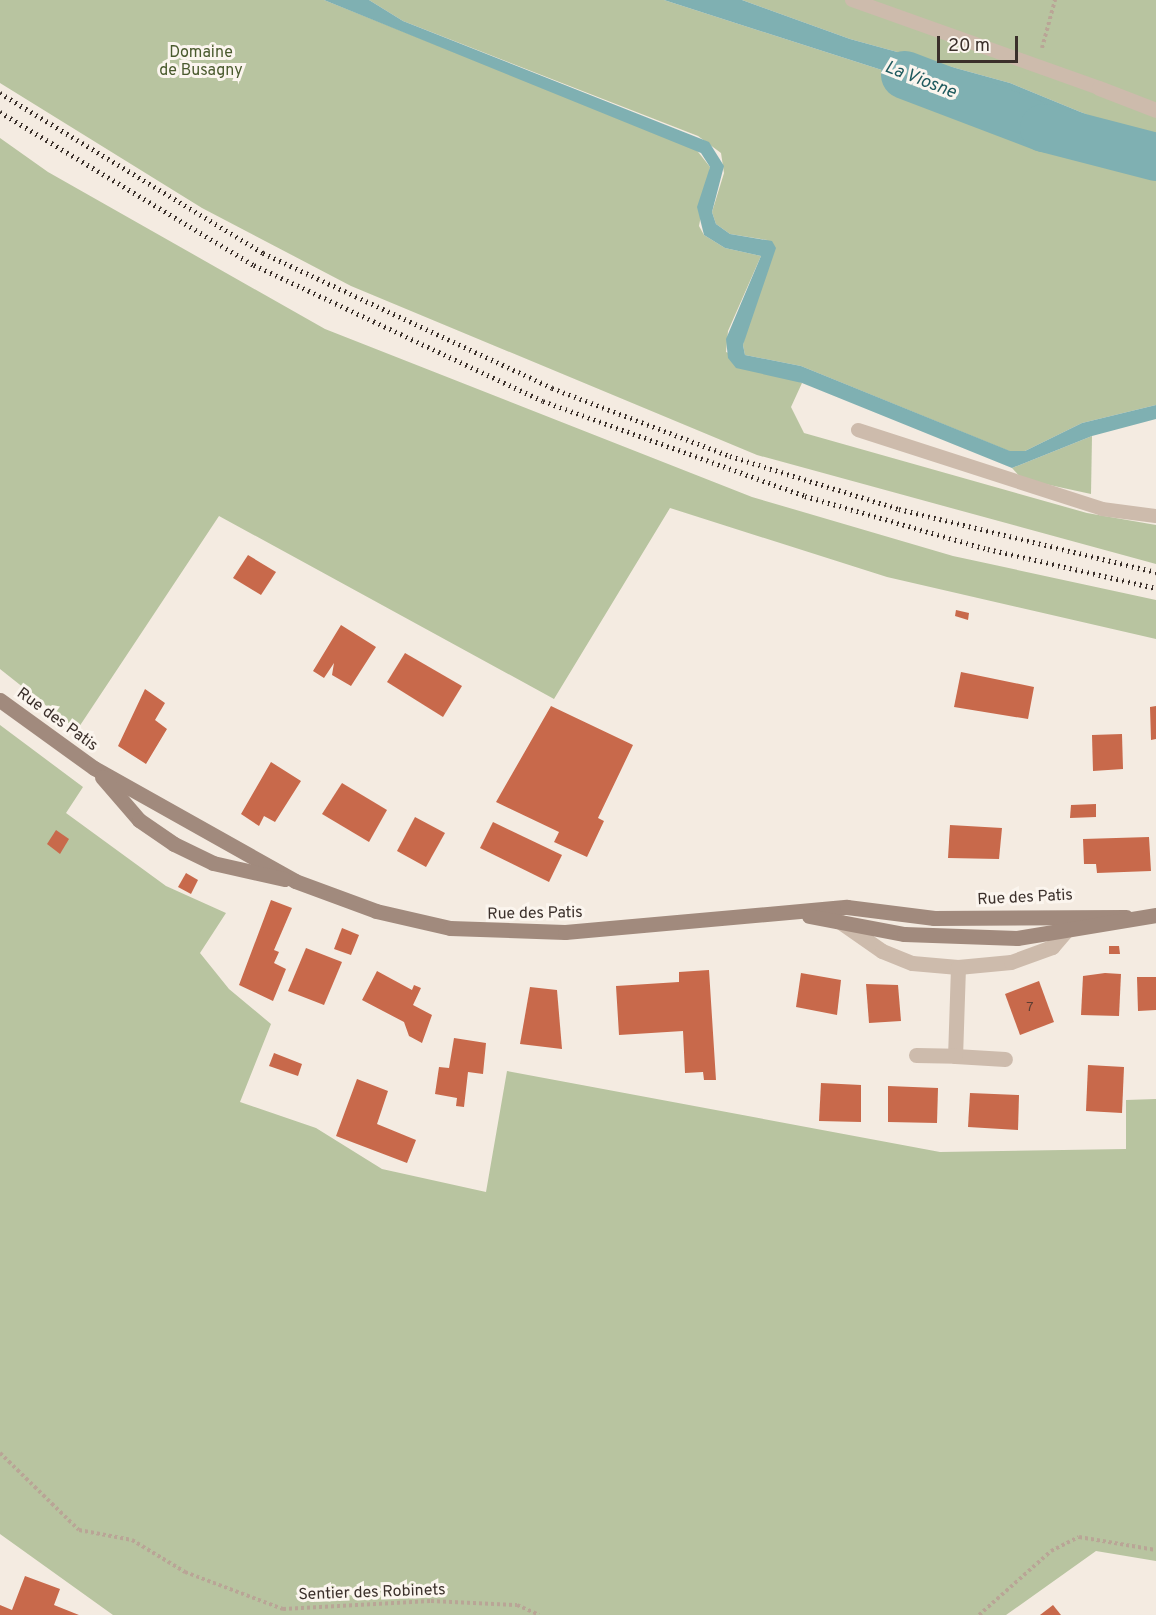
<!DOCTYPE html>
<style>
body{margin:0}
#map{position:relative;width:1156px;height:1615px;overflow:hidden;background:#f4ebe1;font-family:Overpass,sans-serif}
div>[style]{position:absolute}
[style*='--x']{left:calc(var(--x)*1px);top:calc(var(--y)*1px);width:calc(var(--w)*1px);rotate:calc(var(--a)*1deg)}
.green>*{inset:0;background:#b8c4a0}
.water>*{inset:0;background:#7fb0b2}
.river>*{height:48px;margin:-24px;padding:0 24px;transform-origin:24px;border-radius:24px;background:#7fb0b2}
.building>*{inset:0;background:#c8694b}
.path>*{height:4px;margin-top:-2px;transform-origin:0;background:repeating-linear-gradient(90deg,#b9a596 0 3px,transparent 0 6px)}
.lane>*{height:14px;margin:-7px;padding:0 7px;transform-origin:7px;border-radius:7px;background:#cdbbac}
.street>*{height:15px;margin:-7.5px;padding:0 7.5px;transform-origin:7.5px;border-radius:7.5px;background:#cdbbac}
.secondary>*{height:15px;margin:-7.5px;padding:0 7.5px;transform-origin:7.5px;border-radius:7.5px;background:#a18a7d}
.rail>*{height:4.5px;margin-top:-2.25px;transform-origin:0;background:repeating-linear-gradient(90deg,#3b302b 0 1.5px,transparent 0 6px)}
span{translate:-50% -50%;white-space:nowrap;text-align:center;line-height:1.15;-webkit-text-stroke:6px #fbf5ee;paint-order:stroke}
.number-label{font-size:14px;color:#5e3e33}
.number-label span{-webkit-text-stroke-width:0}
.park-label{font-size:16px;color:#4a5a2e}
.street-label{font-size:16px;color:#3b302b}
.water-label{font-size:18px;color:#1f5a5e;font-style:italic}
.scale{position:absolute;left:937px;top:36px;width:81px;height:27px;box-sizing:border-box;border:3px solid #3b302b;border-top:0;padding-left:8px;font-size:18px;line-height:21px;white-space:nowrap;color:#3b302b;-webkit-text-stroke:4px #fbf5ee;paint-order:stroke}
</style>
<div id="map">
<div class="green">
<i style="clip-path:polygon(0 0,324px 0,695px 148px,710px 167px,699px 226px,704px 235px,725px 248px,761px 256px,728px 331px,726px 352px,802px 383px,791px 407px,804px 433px,1087px 513px,1156px 525px,1156px 564px,757px 455px,351px 286px,202px 208px,0 83px)"></i>
<i style="clip-path:polygon(369px 0,664px 0,1028px 117px,1156px 167px,1156px 405px,1082px 423px,1025px 451px,1009px 451px,801px 366px,745px 355px,743px 345px,767px 240px,730px 234px,716px 224px,712px 212px,724px 173px,721px 153px,698px 136px,403px 21px)"></i>
<i style="clip-path:polygon(742px 0,1156px 0,1156px 143px,1010px 83px,850px 39px)"></i>
<i style="clip-path:polygon(0 138px,48px 172px,325px 329px,752px 497px,953px 556px,1156px 600px,1156px 639px,887px 577px,670px 508px,554px 699px,219px 516px,77px 730px,0 669px)"></i>
<i style="clip-path:polygon(1092px 436px,1091px 494px,1022px 479px,1012px 468px)"></i>
<i style="clip-path:polygon(0 725px,83px 787px,66px 813px,166px 886px,226px 913px,200px 953px,229px 989px,271px 1024px,240px 1102px,316px 1128px,382px 1169px,486px 1192px,507px 1071px,940px 1152px,1126px 1149px,1126px 1100px,1156px 1099px,1156px 1561px,1096px 1551px,1006px 1615px,113px 1615px,0 1534px)"></i>
</div>
<div class="water">
<i style="clip-path:polygon(324px 0,369px 0,403px 21px,709px 142px,724px 166px,712px 212px,716px 224px,730px 234px,772px 241px,776px 248px,743px 345px,745px 355px,801px 366px,1010px 451px,1025px 451px,1082px 423px,1156px 405px,1156px 419px,1092px 436px,1012px 468px,802px 383px,736px 368px,728px 358px,726px 339px,761px 256px,725px 248px,704px 235px,697px 207px,710px 167px,701px 153px)"></i>
<i style="clip-path:polygon(664px 0,742px 0,850px 39px,1010px 83px,1156px 143px,1156px 167px,1028px 117px)"></i>
</div>
<div class="river">
<i style="--x:905;--y:75;--w:149;--a:20.9"></i>
<i style="--x:1044;--y:128;--w:116;--a:14.5"></i>
</div>
<div class="building">
<i style="clip-path:polygon(248px 555px,276px 572px,261px 595px,233px 578px)"></i>
<i style="clip-path:polygon(956px 610px,969px 613px,968px 620px,955px 616px)"></i>
<i style="clip-path:polygon(341px 625px,376px 647px,351px 686px,332px 675px,334px 663px,324px 678px,313px 671px)"></i>
<i style="clip-path:polygon(405px 653px,462px 686px,443px 717px,387px 682px)"></i>
<i style="clip-path:polygon(961px 672px,1034px 687px,1028px 719px,954px 707px)"></i>
<i style="clip-path:polygon(145px 689px,165px 703px,155px 720px,167px 729px,146px 764px,118px 746px)"></i>
<i style="clip-path:polygon(551px 706px,633px 745px,598px 818px,604px 821px,587px 857px,554px 842px,559px 832px,496px 802px)"></i>
<i style="clip-path:polygon(1156px 706px,1156px 739px,1151px 740px,1150px 707px)"></i>
<i style="clip-path:polygon(1122px 734px,1123px 769px,1093px 771px,1092px 735px)"></i>
<i style="clip-path:polygon(271px 762px,301px 781px,275px 822px,264px 816px,259px 826px,241px 814px)"></i>
<i style="clip-path:polygon(342px 783px,387px 810px,369px 842px,322px 814px)"></i>
<i style="clip-path:polygon(1096px 804px,1096px 817px,1070px 818px,1071px 805px)"></i>
<i style="clip-path:polygon(415px 817px,445px 833px,426px 867px,397px 851px)"></i>
<i style="clip-path:polygon(493px 822px,562px 855px,549px 882px,480px 848px)"></i>
<i style="clip-path:polygon(950px 825px,1002px 828px,999px 859px,948px 858px)"></i>
<i style="clip-path:polygon(56px 830px,69px 839px,60px 854px,47px 844px)"></i>
<i style="clip-path:polygon(1149px 837px,1151px 871px,1097px 873px,1096px 864px,1084px 864px,1083px 839px)"></i>
<i style="clip-path:polygon(186px 873px,198px 880px,191px 894px,178px 887px)"></i>
<i style="clip-path:polygon(271px 900px,292px 908px,274px 950px,279px 952px,274px 963px,286px 969px,273px 1001px,239px 985px)"></i>
<i style="clip-path:polygon(342px 928px,359px 935px,351px 955px,334px 949px)"></i>
<i style="clip-path:polygon(1109px 946px,1119px 946px,1120px 954px,1109px 954px)"></i>
<i style="clip-path:polygon(306px 948px,342px 962px,324px 1005px,288px 991px)"></i>
<i style="clip-path:polygon(709px 970px,716px 1080px,704px 1080px,703px 1072px,685px 1073px,683px 1031px,619px 1035px,616px 986px,679px 982px,679px 972px)"></i>
<i style="clip-path:polygon(377px 971px,412px 990px,414px 985px,421px 988px,413px 1005px,432px 1015px,422px 1043px,409px 1036px,404px 1022px,362px 1000px)"></i>
<i style="clip-path:polygon(801px 973px,841px 980px,837px 1015px,796px 1007px)"></i>
<i style="clip-path:polygon(1105px 973px,1121px 974px,1119px 1016px,1081px 1015px,1083px 976px)"></i>
<i style="clip-path:polygon(1137px 977px,1156px 977px,1156px 1010px,1138px 1011px)"></i>
<i style="clip-path:polygon(1039px 981px,1054px 1022px,1020px 1035px,1005px 994px)"></i>
<i style="clip-path:polygon(866px 984px,898px 985px,901px 1021px,869px 1023px)"></i>
<i style="clip-path:polygon(530px 987px,557px 990px,562px 1049px,520px 1044px)"></i>
<i style="clip-path:polygon(454px 1038px,486px 1043px,483px 1074px,468px 1072px,464px 1107px,456px 1106px,457px 1098px,435px 1094px,439px 1067px,449px 1068px)"></i>
<i style="clip-path:polygon(274px 1053px,302px 1064px,298px 1076px,269px 1066px)"></i>
<i style="clip-path:polygon(1088px 1065px,1124px 1067px,1122px 1113px,1086px 1111px)"></i>
<i style="clip-path:polygon(357px 1079px,388px 1091px,377px 1124px,416px 1140px,407px 1163px,336px 1136px)"></i>
<i style="clip-path:polygon(821px 1083px,861px 1085px,861px 1122px,819px 1121px)"></i>
<i style="clip-path:polygon(888px 1086px,938px 1088px,937px 1123px,888px 1122px)"></i>
<i style="clip-path:polygon(970px 1093px,1019px 1095px,1018px 1130px,968px 1127px)"></i>
<i style="clip-path:polygon(25px 1576px,60px 1589px,54px 1605px,79px 1615px,0 1615px,0 1605px,12px 1610px)"></i>
<i style="clip-path:polygon(1053px 1605px,1061px 1615px,1040px 1615px)"></i>
</div>
<div class="path">
<i style="--x:1042;--y:48;--w:50;--a:-74.8"></i>
<i style="--x:0;--y:1453;--w:110;--a:44.3"></i>
<i style="--x:79;--y:1530;--w:54;--a:10.7"></i>
<i style="--x:132;--y:1540;--w:62;--a:31.1"></i>
<i style="--x:185;--y:1572;--w:105;--a:20.7"></i>
<i style="--x:283;--y:1609;--w:148;--a:-3.1"></i>
<i style="--x:431;--y:1601;--w:86;--a:2.7"></i>
<i style="--x:517;--y:1605;--w:24;--a:24"></i>
<i style="--x:979;--y:1615;--w:96;--a:-41.6"></i>
<i style="--x:1051;--y:1551;--w:31;--a:-27"></i>
<i style="--x:1079;--y:1537;--w:78;--a:9.6"></i>
</div>
<div class="lane">
<i style="--x:852;--y:0;--w:262;--a:19.6"></i>
<i style="--x:858;--y:430;--w:256;--a:17.9"></i>
<i style="--x:1102;--y:509;--w:54;--a:7.4"></i>
</div>
<div class="street">
<i style="--x:1099;--y:88;--w:61;--a:21.1"></i>
<i style="--x:839;--y:921;--w:52;--a:34.9"></i>
<i style="--x:882;--y:951;--w:32;--a:22"></i>
<i style="--x:912;--y:963;--w:46;--a:5"></i>
<i style="--x:958;--y:967;--w:53;--a:-5.4"></i>
<i style="--x:1011;--y:962;--w:44;--a:-20.1"></i>
<i style="--x:1052;--y:947;--w:20;--a:-49"></i>
<i style="--x:958;--y:967;--w:89;--a:91.9"></i>
<i style="--x:955;--y:1056;--w:50;--a:3.4"></i>
<i style="--x:916;--y:1055;--w:39;--a:1"></i>
</div>
<div class="secondary">
<i style="--x:0;--y:700;--w:116;--a:35.9"></i>
<i style="--x:94;--y:768;--w:231;--a:29.3"></i>
<i style="--x:295;--y:881;--w:86;--a:20.3"></i>
<i style="--x:376;--y:911;--w:76;--a:12.9"></i>
<i style="--x:450;--y:928;--w:115;--a:2"></i>
<i style="--x:565;--y:932;--w:283;--a:-5.1"></i>
<i style="--x:847;--y:907;--w:88;--a:7.2"></i>
<i style="--x:934;--y:918;--w:192;--a:-0.3"></i>
<i style="--x:102;--y:777;--w:57;--a:49.3"></i>
<i style="--x:139;--y:820;--w:42;--a:34.4"></i>
<i style="--x:174;--y:844;--w:43;--a:26"></i>
<i style="--x:213;--y:863;--w:73;--a:12.7"></i>
<i style="--x:809;--y:916;--w:97;--a:10.7"></i>
<i style="--x:904;--y:934;--w:113;--a:2"></i>
<i style="--x:1017;--y:938;--w:141;--a:-9.4"></i>
</div>
<div class="rail">
<i style="--x:0;--y:93;--w:308;--a:31.3"></i>
<i style="--x:263;--y:253;--w:319;--a:25"></i>
<i style="--x:552;--y:388;--w:191;--a:20.9"></i>
<i style="--x:730;--y:456;--w:177;--a:17.4"></i>
<i style="--x:899;--y:509;--w:265;--a:13.8"></i>
<i style="--x:0;--y:112;--w:297;--a:31.1"></i>
<i style="--x:254;--y:265;--w:319;--a:25.2"></i>
<i style="--x:543;--y:401;--w:279;--a:19.9"></i>
<i style="--x:805;--y:496;--w:191;--a:16.2"></i>
<i style="--x:988;--y:549;--w:172;--a:13.1"></i>
</div>
<div class="number-label">
<span style="left:1030px;top:1008px">7</span>
</div>
<div class="park-label">
<span style="left:201px;top:62px">Domaine<br>de Busagny</span>
</div>
<div class="street-label">
<span style="left:57px;top:720px;rotate:36deg">Rue des Patis</span>
<span style="left:1025px;top:898px;rotate:-3deg">Rue des Patis</span>
<span style="left:535px;top:914px;rotate:-1deg">Rue des Patis</span>
<span style="left:372px;top:1593px;rotate:-2deg">Sentier des Robinets</span>
</div>
<div class="water-label">
<span style="left:920px;top:81px;rotate:21deg">La Viosne</span>
</div>
<div class="scale">20 m</div>
</div>
